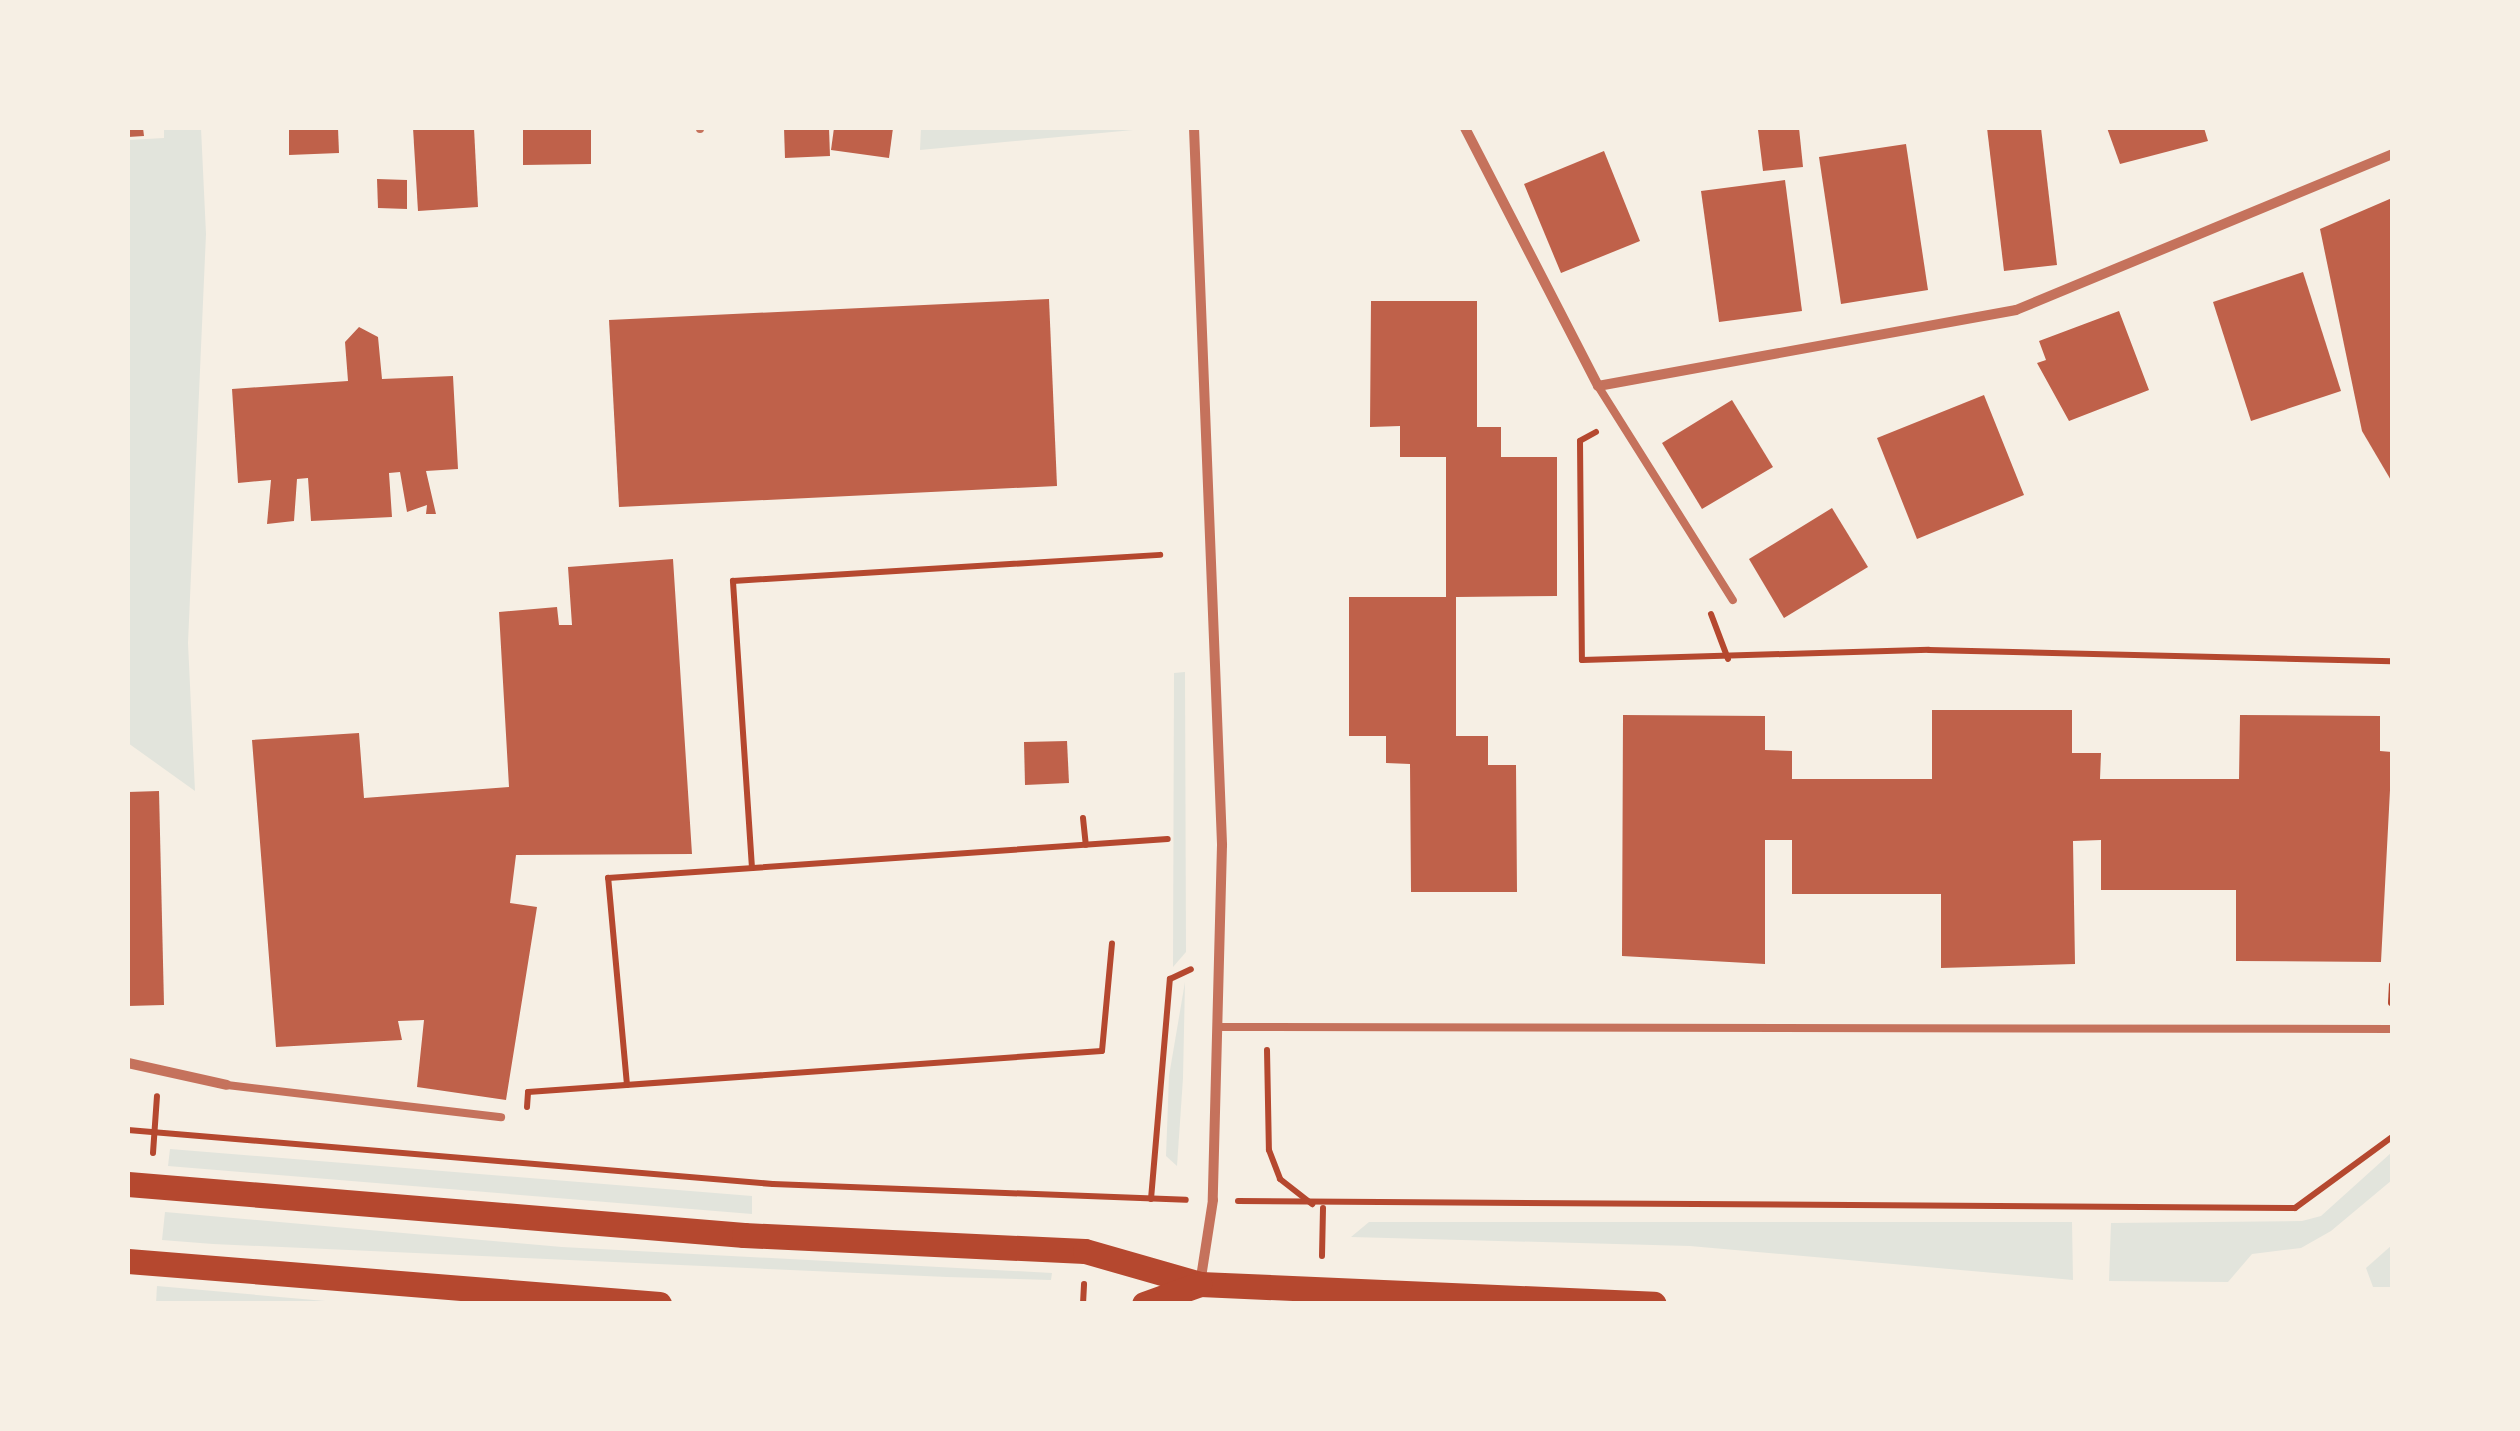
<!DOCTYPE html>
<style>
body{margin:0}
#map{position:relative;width:2520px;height:1431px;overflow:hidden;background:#f6efe4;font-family:"Archivo Narrow",sans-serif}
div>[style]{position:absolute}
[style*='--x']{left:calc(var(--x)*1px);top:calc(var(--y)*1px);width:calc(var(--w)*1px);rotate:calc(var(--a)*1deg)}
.green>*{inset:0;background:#e2e4dc}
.building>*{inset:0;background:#bf614a}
.path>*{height:6px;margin:-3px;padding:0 3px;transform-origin:3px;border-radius:3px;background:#b5482f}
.service>*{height:8px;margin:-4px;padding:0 4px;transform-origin:4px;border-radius:4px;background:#c5725c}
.minor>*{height:10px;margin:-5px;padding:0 5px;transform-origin:5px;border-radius:5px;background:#c5725c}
.primary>*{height:25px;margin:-12.5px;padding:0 12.5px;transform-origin:12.5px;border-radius:12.5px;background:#b5482f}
span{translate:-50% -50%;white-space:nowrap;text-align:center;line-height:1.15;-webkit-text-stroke:9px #f6efe4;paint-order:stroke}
.frame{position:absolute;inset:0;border:130px solid #f6efe4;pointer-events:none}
</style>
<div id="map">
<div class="green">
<i style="clip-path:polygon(164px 128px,201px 128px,206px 234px,188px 643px,195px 791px,128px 743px,128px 140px,164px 138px)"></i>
<i style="clip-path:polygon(921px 128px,1133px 128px,1133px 130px,920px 150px)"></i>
<i style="clip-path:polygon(1185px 672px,1186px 952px,1173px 967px,1174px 673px)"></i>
<i style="clip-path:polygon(1185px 982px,1183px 1078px,1177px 1166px,1166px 1156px,1169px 1076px)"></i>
<i style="clip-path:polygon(170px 1149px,752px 1196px,752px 1214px,168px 1166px)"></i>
<i style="clip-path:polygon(2392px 1152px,2392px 1180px,2331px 1231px,2301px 1248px,2252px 1254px,2228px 1282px,2109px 1281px,2111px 1223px,2302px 1221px,2321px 1216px)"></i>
<i style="clip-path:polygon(165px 1212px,562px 1247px,1052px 1273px,1051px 1280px,947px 1277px,213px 1244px,162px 1240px)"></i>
<i style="clip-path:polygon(1369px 1222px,2072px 1222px,2073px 1280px,1690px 1246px,1351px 1237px)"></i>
<i style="clip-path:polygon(2392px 1245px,2392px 1287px,2373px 1287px,2366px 1268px)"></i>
<i style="clip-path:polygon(157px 1286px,348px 1303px,156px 1303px)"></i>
</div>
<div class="building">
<i style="clip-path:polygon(128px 128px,143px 128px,144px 136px,128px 137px)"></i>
<i style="clip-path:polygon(289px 128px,338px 128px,339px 153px,289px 155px)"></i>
<i style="clip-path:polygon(413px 128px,474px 128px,478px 207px,418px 211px)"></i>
<i style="clip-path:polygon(523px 128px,591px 128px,591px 164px,523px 165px)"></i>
<i style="clip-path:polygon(784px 128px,829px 128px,830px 156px,785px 158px)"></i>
<i style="clip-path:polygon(834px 128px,893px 128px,889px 158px,831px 150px)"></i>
<i style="clip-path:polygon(1799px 128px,1803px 167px,1763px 171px,1758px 130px)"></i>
<i style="clip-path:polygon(1987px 128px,2041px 128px,2057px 265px,2004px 271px)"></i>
<i style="clip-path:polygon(2107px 128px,2204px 128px,2208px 141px,2120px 164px)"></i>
<i style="clip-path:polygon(1906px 144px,1928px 290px,1841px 304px,1819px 157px)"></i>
<i style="clip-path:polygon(1604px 151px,1640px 241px,1561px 273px,1524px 184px)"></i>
<i style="clip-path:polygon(377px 179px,407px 180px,407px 209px,378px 208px)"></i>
<i style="clip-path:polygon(1785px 180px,1802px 311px,1719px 322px,1701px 191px)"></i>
<i style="clip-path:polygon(2392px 198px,2392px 482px,2362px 431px,2320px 229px)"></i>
<i style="clip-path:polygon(2303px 272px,2341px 391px,2251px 421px,2213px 302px)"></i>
<i style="clip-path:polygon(1049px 299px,1057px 486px,619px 507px,609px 320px)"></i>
<i style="clip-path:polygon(1371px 301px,1477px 301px,1477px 427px,1501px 427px,1501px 457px,1557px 457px,1557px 596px,1456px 597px,1456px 736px,1488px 736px,1488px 765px,1516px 765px,1517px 892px,1411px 892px,1410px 764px,1386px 763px,1386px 736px,1349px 736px,1349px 597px,1446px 597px,1446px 457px,1400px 457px,1400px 426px,1370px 427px)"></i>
<i style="clip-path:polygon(2119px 311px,2149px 390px,2069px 421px,2037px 363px,2046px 360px,2039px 341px)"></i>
<i style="clip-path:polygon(359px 327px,378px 337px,382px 379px,453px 376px,458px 469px,426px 471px,436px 514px,426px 514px,427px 505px,407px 512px,400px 472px,389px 473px,392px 517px,311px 521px,308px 478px,297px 479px,294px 521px,267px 524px,271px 480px,238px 483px,232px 389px,348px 381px,345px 342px)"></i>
<i style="clip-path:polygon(1984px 395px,2024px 495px,1917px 539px,1877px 438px)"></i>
<i style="clip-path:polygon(1732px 400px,1773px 467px,1702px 509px,1662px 443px)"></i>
<i style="clip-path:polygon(1832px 508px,1868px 567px,1784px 618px,1749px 559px)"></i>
<i style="clip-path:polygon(673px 559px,692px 854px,516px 855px,510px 903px,537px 907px,506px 1100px,417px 1087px,424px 1020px,398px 1021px,402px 1040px,276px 1047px,252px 740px,359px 733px,364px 798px,509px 787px,499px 612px,557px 607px,559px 625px,572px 625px,568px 567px)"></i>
<i style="clip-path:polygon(1932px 710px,2072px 710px,2072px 753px,2101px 753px,2100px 779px,2239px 779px,2240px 715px,2380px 716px,2380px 751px,2392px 752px,2381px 962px,2236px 961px,2236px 890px,2101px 890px,2101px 840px,2073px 841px,2075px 964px,1941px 968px,1941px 894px,1792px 894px,1792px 840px,1765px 840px,1765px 964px,1622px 956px,1623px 715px,1765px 716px,1765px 750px,1792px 751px,1792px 779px,1932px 779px)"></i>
<i style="clip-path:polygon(1067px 741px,1069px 783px,1025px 785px,1024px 742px)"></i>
<i style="clip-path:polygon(159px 791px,164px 1005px,128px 1006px,128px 792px)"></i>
</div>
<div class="path">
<i style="--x:1596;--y:432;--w:18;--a:151"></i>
<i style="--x:1580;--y:441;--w:219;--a:89.5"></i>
<i style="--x:1582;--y:660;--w:347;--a:-1.7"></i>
<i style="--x:1929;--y:650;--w:463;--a:1.4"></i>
<i style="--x:1711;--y:614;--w:48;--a:69.3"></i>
<i style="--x:1083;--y:818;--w:27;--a:84"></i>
<i style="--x:752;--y:868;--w:288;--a:-93.8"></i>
<i style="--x:733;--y:581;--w:428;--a:-3.5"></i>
<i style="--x:2391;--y:1003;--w:18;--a:-87"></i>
<i style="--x:1267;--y:1050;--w:100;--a:88.9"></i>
<i style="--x:1269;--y:1150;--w:31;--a:69"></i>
<i style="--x:1280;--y:1179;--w:41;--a:38"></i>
<i style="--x:627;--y:1085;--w:208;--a:-95.2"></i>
<i style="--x:608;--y:878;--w:561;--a:-3.98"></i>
<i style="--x:527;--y:1107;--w:15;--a:-86"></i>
<i style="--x:528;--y:1092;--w:575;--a:-4.09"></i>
<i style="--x:1102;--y:1051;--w:108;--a:-84.7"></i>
<i style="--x:128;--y:1130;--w:647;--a:4.79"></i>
<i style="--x:773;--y:1184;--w:413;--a:2.2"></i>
<i style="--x:153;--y:1153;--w:57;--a:-86"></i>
<i style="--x:1151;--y:1199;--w:221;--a:-85.1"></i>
<i style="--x:1170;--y:979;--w:23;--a:-25"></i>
<i style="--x:1238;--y:1201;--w:1057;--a:0.38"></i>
<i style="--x:2295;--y:1208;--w:120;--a:-36.2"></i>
<i style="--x:1322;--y:1256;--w:48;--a:-88.8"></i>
<i style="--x:1083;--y:1304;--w:20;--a:-87"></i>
</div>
<div class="service">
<i style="--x:700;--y:129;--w:1;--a:-90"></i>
<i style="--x:1598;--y:386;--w:253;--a:57.8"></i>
<i style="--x:1219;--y:1027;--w:1173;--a:0.1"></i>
<i style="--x:227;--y:1085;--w:276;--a:6.7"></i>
</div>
<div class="minor">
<i style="--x:1194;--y:128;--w:718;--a:87.76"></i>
<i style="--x:1222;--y:845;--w:355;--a:91.5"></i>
<i style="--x:1213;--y:1200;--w:85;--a:98.8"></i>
<i style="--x:1465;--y:128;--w:290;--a:62.7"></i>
<i style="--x:1598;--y:386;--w:425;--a:-10.3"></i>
<i style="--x:2016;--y:310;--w:407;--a:-22.5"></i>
<i style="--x:128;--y:1063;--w:101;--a:12.5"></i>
</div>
<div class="primary">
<i style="--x:128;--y:1184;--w:618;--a:4.73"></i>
<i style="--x:744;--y:1235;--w:341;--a:2.7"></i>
<i style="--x:1085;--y:1251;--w:120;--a:16"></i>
<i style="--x:1200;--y:1284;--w:454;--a:2.5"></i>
<i style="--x:128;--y:1261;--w:533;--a:4.63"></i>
<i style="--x:1144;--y:1304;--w:59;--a:-19.7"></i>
</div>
<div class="frame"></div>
</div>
